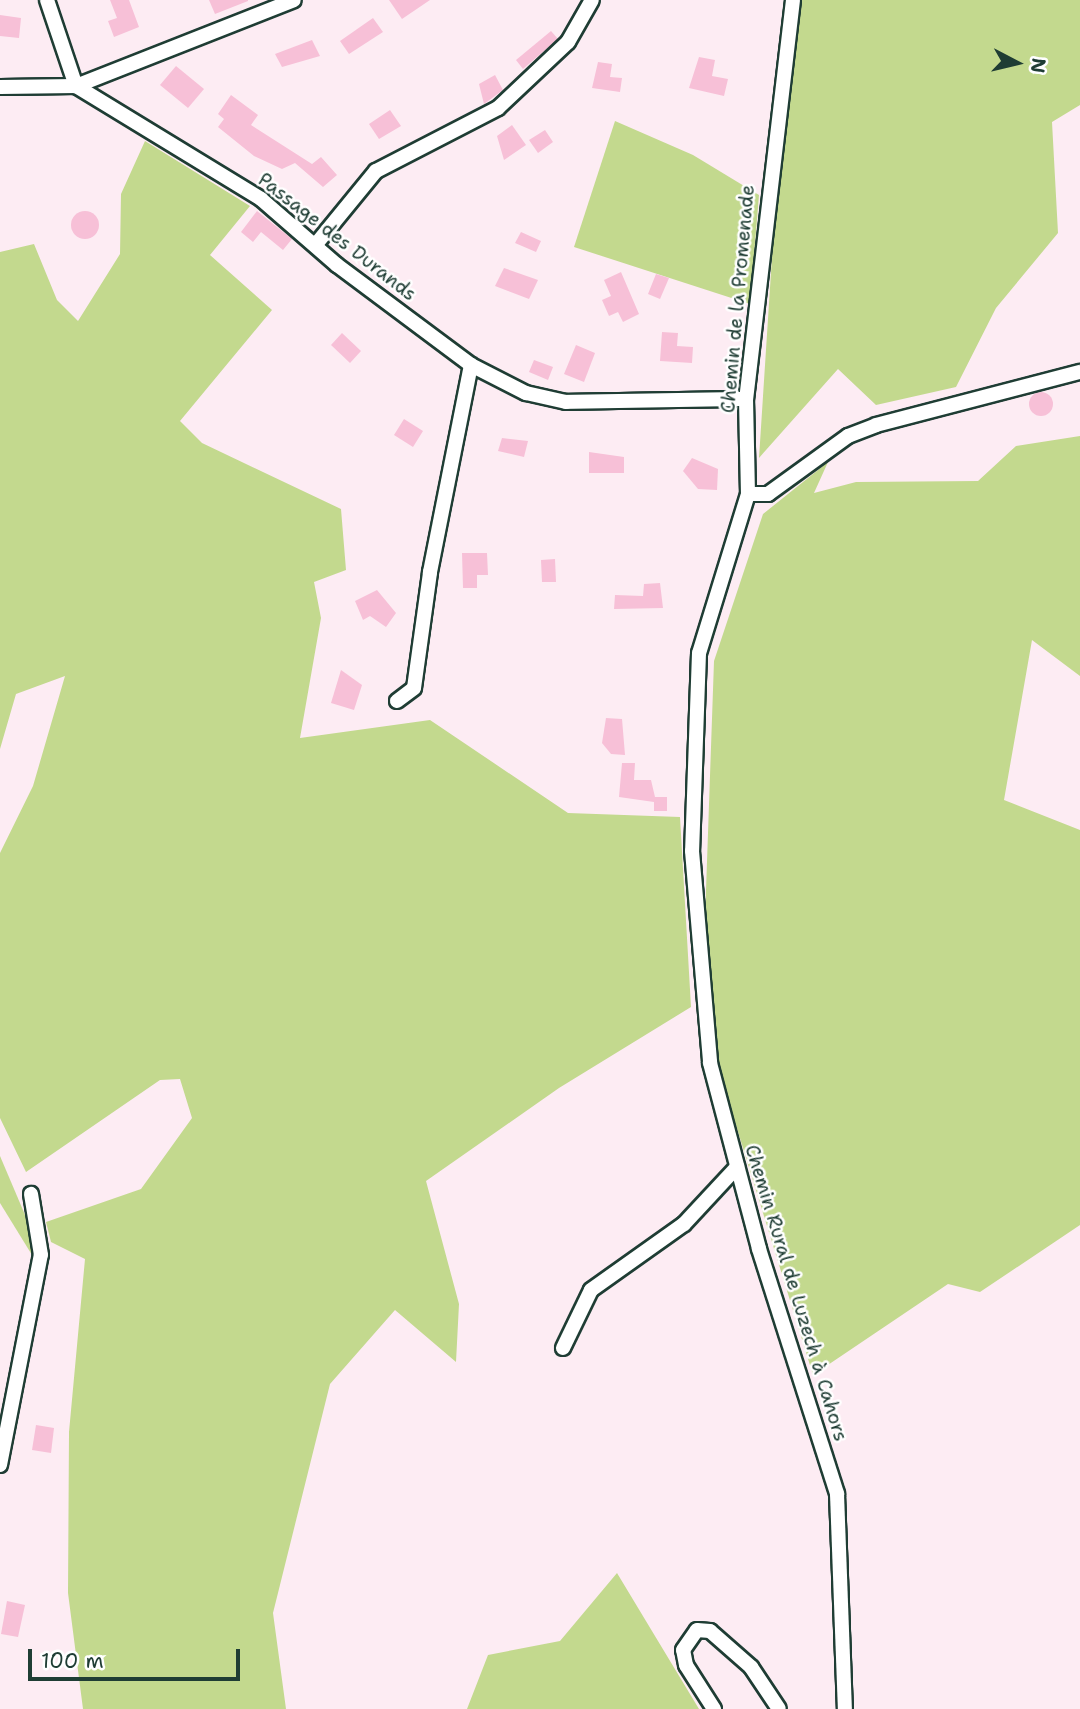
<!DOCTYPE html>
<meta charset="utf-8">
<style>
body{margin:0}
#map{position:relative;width:1080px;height:1709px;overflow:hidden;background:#fdecf3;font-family:"Shantell Sans",sans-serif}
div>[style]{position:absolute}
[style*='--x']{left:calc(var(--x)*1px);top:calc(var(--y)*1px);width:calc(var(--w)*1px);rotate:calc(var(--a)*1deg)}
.green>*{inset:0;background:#c3d98e}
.building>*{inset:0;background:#f7c0d7}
.round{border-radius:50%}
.roads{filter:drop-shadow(2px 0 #1f3d34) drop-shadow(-2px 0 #1f3d34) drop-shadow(0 2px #1f3d34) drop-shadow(0 -2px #1f3d34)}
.minor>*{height:14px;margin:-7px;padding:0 7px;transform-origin:7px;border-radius:7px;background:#fff}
span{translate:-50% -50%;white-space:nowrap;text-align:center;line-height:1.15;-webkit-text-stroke:5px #fff;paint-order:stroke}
.street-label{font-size:19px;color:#1f3d34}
.north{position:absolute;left:982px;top:28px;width:70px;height:70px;-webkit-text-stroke:5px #fff;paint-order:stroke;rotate:97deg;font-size:19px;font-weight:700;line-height:28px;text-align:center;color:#1f3d34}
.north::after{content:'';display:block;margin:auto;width:24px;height:32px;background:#1f3d34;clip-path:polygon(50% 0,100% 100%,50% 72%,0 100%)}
.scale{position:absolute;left:28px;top:1649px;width:212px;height:32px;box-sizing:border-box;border:4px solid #1f3d34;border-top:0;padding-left:9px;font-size:21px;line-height:24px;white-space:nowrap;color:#1f3d34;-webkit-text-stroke:5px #fff;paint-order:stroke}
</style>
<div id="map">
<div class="green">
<i style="clip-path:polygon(798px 0,1080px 0,1080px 105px,1052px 122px,1058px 233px,996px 308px,956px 387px,876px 405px,838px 369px,759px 458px,776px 195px)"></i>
<i style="clip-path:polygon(615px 121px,693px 155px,759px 195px,750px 304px,574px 247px)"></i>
<i style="clip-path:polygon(145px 141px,250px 206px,210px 255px,272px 310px,180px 421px,202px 443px,341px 509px,346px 570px,314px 582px,321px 618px,300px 738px,430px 720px,568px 813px,680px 817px,691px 1007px,559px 1088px,426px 1181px,459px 1304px,456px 1362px,395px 1310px,330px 1384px,273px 1613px,286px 1709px,83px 1709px,68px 1593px,69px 1432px,85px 1259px,51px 1242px,46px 1222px,141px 1189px,192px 1118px,180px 1079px,160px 1080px,26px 1172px,0 1118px,0 853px,33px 786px,65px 676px,16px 694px,0 749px,0 252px,34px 244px,57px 300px,78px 321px,120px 254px,121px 194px)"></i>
<i style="clip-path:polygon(1080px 436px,1080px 676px,1032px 640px,1004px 800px,1080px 830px,1080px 1225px,980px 1292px,948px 1284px,813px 1375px,718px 1067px,705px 919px,714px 661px,763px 514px,828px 462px,814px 493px,856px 482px,978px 481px,1016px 446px)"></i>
<i style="clip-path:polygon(0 1156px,34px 1236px,32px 1255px,0 1203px)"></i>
<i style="clip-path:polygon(617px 1573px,699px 1709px,467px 1709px,488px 1655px,560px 1641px)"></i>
</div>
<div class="building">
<i style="clip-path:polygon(110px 0,129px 0,139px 27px,114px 37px,108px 21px,117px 18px)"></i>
<i style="clip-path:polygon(209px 0,248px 0,248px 1px,215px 14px)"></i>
<i style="clip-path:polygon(389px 0,430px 0,402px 19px)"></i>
<i style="clip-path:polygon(0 15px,21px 18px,19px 38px,0 36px)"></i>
<i style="clip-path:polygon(373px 18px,383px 32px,349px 54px,340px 41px)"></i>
<i style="clip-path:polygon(551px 31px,558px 39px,523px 69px,516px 60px)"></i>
<i style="clip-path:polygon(312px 40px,320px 56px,282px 67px,275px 54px)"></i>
<i style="clip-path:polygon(699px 57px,715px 60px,712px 76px,728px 79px,724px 96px,689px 88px)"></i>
<i style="clip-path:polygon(598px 62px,612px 64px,610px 77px,622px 78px,620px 92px,592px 88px)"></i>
<i style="clip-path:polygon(176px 66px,204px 89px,188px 108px,160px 85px)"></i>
<i style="clip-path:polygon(495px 75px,503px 90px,484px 104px,479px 84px)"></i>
<i style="clip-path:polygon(231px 95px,258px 115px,251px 125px,312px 164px,321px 157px,337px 175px,323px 187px,295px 163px,282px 169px,254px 156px,218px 127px,224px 119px,218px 114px)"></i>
<i style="clip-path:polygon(390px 110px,401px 126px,379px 139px,369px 124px)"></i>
<i style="clip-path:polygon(512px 125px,526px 145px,504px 160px,497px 136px)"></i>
<i style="clip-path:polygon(545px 130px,553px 142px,538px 153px,529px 140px)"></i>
<i style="clip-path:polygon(257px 211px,292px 239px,283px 250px,261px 232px,253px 242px,241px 232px)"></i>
<i class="round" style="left:71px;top:211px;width:28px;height:28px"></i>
<i style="clip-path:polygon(521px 232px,541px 241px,536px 252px,515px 243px)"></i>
<i style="clip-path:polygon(504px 268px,538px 280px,529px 299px,495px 286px)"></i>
<i style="clip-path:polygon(621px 272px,639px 314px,623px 322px,618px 312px,609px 316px,602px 300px,611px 296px,604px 280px)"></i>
<i style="clip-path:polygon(656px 274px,669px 278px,660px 299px,648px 294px)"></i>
<i style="clip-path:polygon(662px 332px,678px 333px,677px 346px,693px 347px,692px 363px,660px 361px)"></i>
<i style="clip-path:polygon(342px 333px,361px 351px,350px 363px,331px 345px)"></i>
<i style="clip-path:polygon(576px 345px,595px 353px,584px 382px,564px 374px)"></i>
<i style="clip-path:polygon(534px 360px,553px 367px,548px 380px,529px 372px)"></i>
<i class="round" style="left:1029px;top:392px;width:24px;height:24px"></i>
<i style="clip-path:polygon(404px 419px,423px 431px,413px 447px,394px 435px)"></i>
<i style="clip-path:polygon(502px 438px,528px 441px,524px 457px,498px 451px)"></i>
<i style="clip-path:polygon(589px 452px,624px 457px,624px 473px,589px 473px)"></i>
<i style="clip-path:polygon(692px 458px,718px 469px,717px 490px,698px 489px,683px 471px)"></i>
<i style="clip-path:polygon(462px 553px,487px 553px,488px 575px,477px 575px,477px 588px,463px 588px)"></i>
<i style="clip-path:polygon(555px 559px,556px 582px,542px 582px,541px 560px)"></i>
<i style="clip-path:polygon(660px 583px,663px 608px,614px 609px,615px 595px,643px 596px,644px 584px)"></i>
<i style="clip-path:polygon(377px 590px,396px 613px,386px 627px,370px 616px,363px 620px,355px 601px)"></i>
<i style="clip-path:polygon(341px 670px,362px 685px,354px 710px,331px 703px)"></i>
<i style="clip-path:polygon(606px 718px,622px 719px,625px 755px,611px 754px,602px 743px)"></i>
<i style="clip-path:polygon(622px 763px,635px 763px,634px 780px,651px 780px,655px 797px,667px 797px,667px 811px,654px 811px,654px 802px,619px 797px)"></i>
<i style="clip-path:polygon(36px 1425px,54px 1428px,51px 1453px,32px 1450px)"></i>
<i style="clip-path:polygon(7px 1601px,25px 1605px,18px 1637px,1px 1634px)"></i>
</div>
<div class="roads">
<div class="minor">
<i style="--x:47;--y:0;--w:91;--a:71.4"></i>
<i style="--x:76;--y:86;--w:217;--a:31.4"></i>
<i style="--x:261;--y:199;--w:101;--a:41"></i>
<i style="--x:337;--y:265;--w:167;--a:36.7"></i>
<i style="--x:471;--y:365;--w:62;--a:27"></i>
<i style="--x:526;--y:393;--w:41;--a:12.7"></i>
<i style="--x:566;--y:402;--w:180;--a:-1"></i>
<i style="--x:793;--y:0;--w:402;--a:96.7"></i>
<i style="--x:746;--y:399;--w:95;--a:88.8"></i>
<i style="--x:748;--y:494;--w:166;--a:107.1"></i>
<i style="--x:699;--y:653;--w:198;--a:92"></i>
<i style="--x:692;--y:851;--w:213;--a:85.1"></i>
<i style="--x:710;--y:1063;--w:192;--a:75.2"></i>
<i style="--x:759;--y:1249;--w:257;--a:72.3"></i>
<i style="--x:837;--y:1494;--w:215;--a:87.9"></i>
<i style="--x:0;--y:87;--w:76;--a:-0.8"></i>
<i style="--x:76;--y:86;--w:234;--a:-21.5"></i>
<i style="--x:317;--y:243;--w:93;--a:-50.7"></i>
<i style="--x:376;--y:171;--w:137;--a:-27.3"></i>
<i style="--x:498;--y:108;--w:96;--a:-43.3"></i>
<i style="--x:568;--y:42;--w:48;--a:-60.3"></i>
<i style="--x:748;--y:494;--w:20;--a:0"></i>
<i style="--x:768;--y:494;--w:99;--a:-35.9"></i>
<i style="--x:848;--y:436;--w:30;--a:-21"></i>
<i style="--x:876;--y:425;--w:211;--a:-14.6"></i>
<i style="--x:397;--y:701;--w:21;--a:-37"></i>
<i style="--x:414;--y:688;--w:117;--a:-82.1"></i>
<i style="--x:430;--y:572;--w:211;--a:-78.8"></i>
<i style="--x:563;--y:1348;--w:64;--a:-64.2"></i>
<i style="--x:591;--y:1290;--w:114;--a:-35.4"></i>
<i style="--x:684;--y:1224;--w:78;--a:-47.1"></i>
<i style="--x:0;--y:1465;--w:214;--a:-79"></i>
<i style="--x:41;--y:1255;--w:62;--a:-99.3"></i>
<i style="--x:714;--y:1709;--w:52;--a:-122.5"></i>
<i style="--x:686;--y:1665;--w:15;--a:-101"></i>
<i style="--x:683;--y:1650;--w:24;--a:-55"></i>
<i style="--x:697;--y:1630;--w:13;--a:4"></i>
<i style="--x:710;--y:1631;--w:55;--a:41.3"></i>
<i style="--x:751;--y:1667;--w:50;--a:56.3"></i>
</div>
</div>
<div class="street-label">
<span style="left:337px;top:237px;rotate:38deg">Passage des Durands</span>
<span style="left:738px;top:299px;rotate:-85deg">Chemin de la Promenade</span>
<span style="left:796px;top:1293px;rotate:73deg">Chemin Rural de Luzech à Cahors</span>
</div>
<div class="north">N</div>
<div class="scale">100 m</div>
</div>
